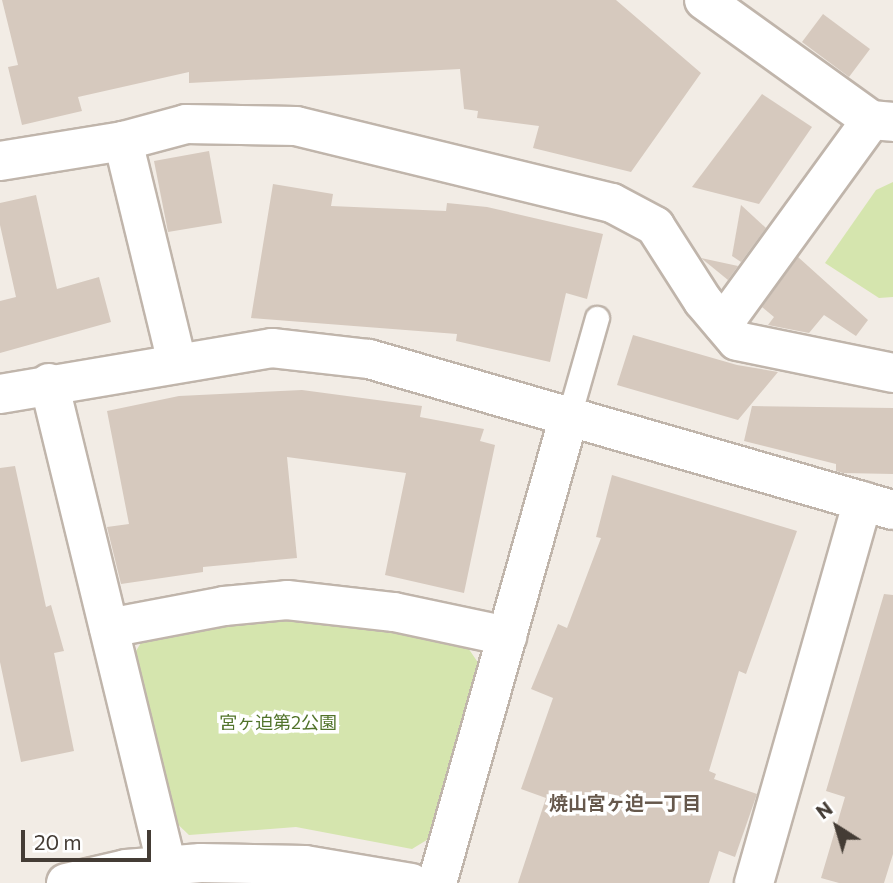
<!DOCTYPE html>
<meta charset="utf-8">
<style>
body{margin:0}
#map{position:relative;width:893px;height:883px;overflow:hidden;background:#f2ece5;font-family:Commissioner,"Noto Sans JP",sans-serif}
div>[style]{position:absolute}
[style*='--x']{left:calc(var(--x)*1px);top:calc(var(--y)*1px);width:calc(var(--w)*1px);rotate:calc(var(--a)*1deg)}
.green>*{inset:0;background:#d5e5ae}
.building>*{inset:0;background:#d6c9be}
.roads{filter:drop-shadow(2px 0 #c0b5ab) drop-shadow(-2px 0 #c0b5ab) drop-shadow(0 2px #c0b5ab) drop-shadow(0 -2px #c0b5ab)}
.service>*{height:23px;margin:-11.5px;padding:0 11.5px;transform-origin:11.5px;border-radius:11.5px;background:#fff}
.minor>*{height:38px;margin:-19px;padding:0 19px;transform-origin:19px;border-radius:19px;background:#fff}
.tertiary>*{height:38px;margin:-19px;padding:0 19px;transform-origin:19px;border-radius:19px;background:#fff}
span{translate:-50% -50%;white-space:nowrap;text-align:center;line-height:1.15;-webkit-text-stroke:7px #fff;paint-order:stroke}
.park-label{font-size:18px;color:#51732a}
.neighbourhood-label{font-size:19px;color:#66584c;font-weight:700}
.north{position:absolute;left:802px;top:792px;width:70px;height:70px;-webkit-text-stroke:5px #fff;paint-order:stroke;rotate:323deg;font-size:19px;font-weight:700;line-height:28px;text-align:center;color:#443c35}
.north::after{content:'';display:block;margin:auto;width:24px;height:32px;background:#443c35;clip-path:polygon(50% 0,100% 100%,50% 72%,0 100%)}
.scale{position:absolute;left:21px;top:830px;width:130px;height:32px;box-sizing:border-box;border:4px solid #443c35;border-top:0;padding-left:9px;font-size:21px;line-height:24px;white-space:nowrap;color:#443c35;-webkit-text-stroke:5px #fff;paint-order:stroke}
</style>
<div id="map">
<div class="green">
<i style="clip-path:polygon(893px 182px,893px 297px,879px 298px,825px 263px,876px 190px)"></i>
<i style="clip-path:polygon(282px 615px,466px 645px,479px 664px,435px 835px,412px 849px,296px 827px,189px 835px,167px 814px,133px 656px,142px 641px)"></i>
</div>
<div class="building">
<i style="clip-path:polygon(2px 0,616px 0,701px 73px,631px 172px,533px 148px,539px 126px,477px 118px,478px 111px,464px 109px,460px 69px,189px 83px,189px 72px,78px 97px,82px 111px,22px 125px,8px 67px,18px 65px)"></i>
<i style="clip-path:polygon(823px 14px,870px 49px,849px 77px,802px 42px)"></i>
<i style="clip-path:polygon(762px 94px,812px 127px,759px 204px,692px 187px)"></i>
<i style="clip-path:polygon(209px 151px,222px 223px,168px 232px,154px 161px)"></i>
<i style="clip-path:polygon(273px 184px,333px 194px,331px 206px,446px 211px,447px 203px,487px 207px,603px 234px,587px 299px,566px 293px,550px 362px,456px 341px,457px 334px,251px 318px)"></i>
<i style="clip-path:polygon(36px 195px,57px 289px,99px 277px,111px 322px,0 353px,0 301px,16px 297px,0 225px,0 203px)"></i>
<i style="clip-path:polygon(741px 205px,766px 228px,741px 262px,732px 256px)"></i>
<i style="clip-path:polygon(798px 257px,868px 320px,856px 336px,824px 315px,809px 333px,768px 325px,774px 317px,762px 307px)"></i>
<i style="clip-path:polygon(701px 258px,738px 266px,728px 280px)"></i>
<i style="clip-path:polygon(633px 335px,737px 365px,778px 372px,738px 420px,617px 385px)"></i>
<i style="clip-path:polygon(302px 390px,422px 406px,420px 417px,484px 429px,480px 441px,495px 445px,464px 593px,385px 575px,406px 473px,287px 457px,297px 558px,203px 567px,203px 572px,121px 584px,107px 527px,129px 524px,107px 411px,179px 396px)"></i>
<i style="clip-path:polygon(752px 406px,893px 408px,893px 474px,843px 473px,836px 471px,836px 464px,744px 441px)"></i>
<i style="clip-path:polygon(15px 466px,46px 607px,51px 605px,64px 651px,54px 653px,74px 751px,21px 762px,0 662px,0 468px)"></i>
<i style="clip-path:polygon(612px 475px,797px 531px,746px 674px,739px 671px,709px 771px,716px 774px,714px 779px,757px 794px,735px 857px,719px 851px,709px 883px,518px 883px,546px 798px,521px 789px,553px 698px,531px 689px,558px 624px,567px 628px,601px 538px,596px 537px)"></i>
<i style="clip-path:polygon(884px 594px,893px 595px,893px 854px,884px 883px,839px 883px,821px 878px,845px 797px,826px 791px)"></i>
</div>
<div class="roads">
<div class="service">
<i style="--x:569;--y:416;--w:102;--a:-74.1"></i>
</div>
<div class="minor">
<i style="--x:704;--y:0;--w:206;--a:35.7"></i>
<i style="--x:871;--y:120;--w:22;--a:5"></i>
<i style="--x:123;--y:141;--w:228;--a:76.3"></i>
<i style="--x:0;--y:161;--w:125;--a:-9.2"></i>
<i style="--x:123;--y:141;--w:65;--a:-15.1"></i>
<i style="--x:186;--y:124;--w:110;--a:1"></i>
<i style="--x:296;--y:126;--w:325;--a:13.7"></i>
<i style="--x:612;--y:203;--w:49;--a:28.1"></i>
<i style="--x:655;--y:226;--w:89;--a:57.4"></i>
<i style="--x:703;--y:301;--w:52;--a:49.6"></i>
<i style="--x:737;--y:341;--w:159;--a:11.6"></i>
<i style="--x:723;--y:324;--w:252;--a:-54"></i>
<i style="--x:49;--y:383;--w:515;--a:76.29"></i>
<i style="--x:0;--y:394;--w:276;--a:-9.6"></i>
<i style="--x:272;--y:348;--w:98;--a:6.5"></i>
<i style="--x:369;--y:359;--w:545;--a:16.08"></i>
<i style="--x:109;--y:628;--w:117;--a:-10.8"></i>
<i style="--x:224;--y:606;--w:63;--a:-5.4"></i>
<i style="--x:287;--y:600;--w:108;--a:6.4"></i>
<i style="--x:394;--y:612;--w:116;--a:12"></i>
<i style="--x:437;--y:883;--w:485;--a:-74.2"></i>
<i style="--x:754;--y:883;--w:397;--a:-74.1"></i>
</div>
<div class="tertiary">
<i style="--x:66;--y:883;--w:62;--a:-13.1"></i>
<i style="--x:126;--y:869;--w:75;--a:-4.6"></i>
<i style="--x:201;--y:863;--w:104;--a:1.1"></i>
<i style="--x:305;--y:865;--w:108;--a:9.6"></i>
</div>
</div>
<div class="park-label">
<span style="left:278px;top:722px">宮ヶ迫第2公園</span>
</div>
<div class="neighbourhood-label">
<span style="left:625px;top:803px">焼山宮ヶ迫一丁目</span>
</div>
<div class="north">N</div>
<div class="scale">20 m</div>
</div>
